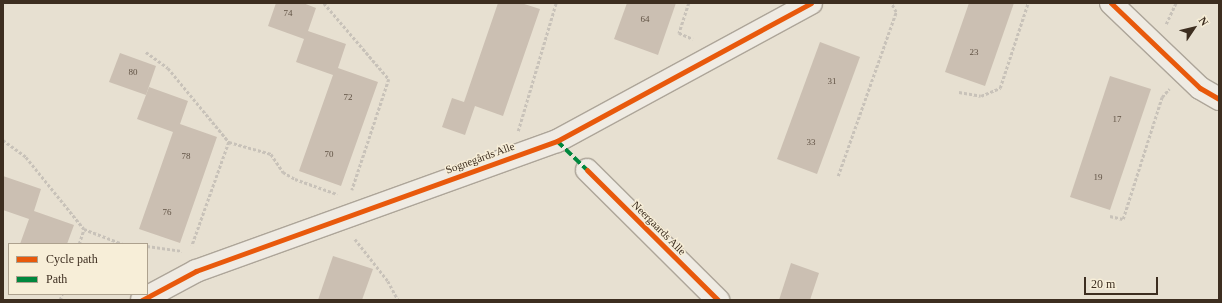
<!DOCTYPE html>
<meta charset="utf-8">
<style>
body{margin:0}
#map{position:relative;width:1222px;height:303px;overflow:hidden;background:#e7e0d1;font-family:"Times New Roman",serif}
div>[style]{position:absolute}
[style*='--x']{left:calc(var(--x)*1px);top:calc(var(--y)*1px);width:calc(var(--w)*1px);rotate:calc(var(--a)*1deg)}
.building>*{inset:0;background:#cbbfb2}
.path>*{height:2.5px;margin-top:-1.25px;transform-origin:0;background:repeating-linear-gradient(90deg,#c8c2b9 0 3px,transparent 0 5px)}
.roads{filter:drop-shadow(1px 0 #ada599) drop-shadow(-1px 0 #ada599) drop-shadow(0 1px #ada599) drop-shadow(0 -1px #ada599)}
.minor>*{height:22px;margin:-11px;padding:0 11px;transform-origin:11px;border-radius:11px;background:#efebe3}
.quiet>*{height:4px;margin-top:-2px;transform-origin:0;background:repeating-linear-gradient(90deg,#00873e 0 8px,transparent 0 12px)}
.cycleway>*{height:5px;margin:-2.5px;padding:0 2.5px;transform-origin:2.5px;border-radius:2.5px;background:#e8590c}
span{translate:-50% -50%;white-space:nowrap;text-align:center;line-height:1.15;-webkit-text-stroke:3px #f7eed8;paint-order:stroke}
.number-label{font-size:9px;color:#605244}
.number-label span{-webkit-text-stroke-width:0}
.street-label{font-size:11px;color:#3d2e20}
.frame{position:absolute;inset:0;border:4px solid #3d2e20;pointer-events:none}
.legend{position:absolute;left:8px;top:243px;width:140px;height:52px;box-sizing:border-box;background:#f7eed8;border:1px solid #ada18e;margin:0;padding:5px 7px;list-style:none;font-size:12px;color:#3d2e20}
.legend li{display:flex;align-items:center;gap:8px;height:20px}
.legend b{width:20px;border:1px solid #ada18e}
.north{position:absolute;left:1174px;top:8px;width:40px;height:40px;-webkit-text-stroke:3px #f7eed8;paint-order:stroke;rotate:55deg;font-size:11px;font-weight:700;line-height:16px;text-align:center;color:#3d2e20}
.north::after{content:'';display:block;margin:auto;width:14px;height:18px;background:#3d2e20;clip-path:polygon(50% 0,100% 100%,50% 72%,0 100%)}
.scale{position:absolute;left:1084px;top:277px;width:74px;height:18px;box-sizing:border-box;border:2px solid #3d2e20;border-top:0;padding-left:5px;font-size:12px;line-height:14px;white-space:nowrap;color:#3d2e20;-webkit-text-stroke:3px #f7eed8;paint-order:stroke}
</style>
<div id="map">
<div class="building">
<i style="clip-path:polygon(276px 3px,303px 3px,316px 8px,308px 31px,346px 44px,338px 68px,378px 82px,341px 186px,299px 171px,333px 75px,296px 62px,304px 39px,268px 26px)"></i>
<i style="clip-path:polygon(498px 3px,521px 3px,540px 9px,503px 116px,475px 106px,465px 135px,442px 127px,452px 98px,464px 102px)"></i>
<i style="clip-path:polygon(627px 3px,676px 3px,658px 55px,614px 39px)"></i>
<i style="clip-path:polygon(969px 3px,1014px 3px,985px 86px,945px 72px)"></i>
<i style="clip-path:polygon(820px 42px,860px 57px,817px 174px,777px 159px)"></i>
<i style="clip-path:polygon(120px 53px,156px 66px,146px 95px,109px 82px)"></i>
<i style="clip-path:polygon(1110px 76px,1151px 89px,1110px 210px,1070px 197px)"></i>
<i style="clip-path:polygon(149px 87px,188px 101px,180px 124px,217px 137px,180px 243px,139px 229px,173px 132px,137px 119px)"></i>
<i style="clip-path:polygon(3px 176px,41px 189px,34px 211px,74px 225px,67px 244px,20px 244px,29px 219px,3px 210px)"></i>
<i style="clip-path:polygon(333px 256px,373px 269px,362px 300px,318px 300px)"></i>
<i style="clip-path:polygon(791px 263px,819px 273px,810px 300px,779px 300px)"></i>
</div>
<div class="path">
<i style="--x:324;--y:3;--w:100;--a:49.5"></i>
<i style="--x:389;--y:79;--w:117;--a:108.4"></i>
<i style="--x:689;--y:3;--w:32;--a:108"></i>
<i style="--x:679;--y:33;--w:15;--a:23"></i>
<i style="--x:1166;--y:24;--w:23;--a:-65"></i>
<i style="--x:146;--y:52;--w:27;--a:36"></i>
<i style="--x:168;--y:68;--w:96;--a:50.5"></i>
<i style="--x:229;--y:142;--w:110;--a:109.6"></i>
<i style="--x:959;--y:92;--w:22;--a:10"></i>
<i style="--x:981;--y:96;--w:21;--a:-23"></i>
<i style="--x:1000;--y:88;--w:89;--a:-71.8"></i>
<i style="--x:518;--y:131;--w:134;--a:-73.5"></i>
<i style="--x:3;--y:140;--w:29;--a:36"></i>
<i style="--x:26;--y:157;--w:92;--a:51.1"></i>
<i style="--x:84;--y:229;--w:42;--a:21"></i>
<i style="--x:229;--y:142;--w:44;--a:15.9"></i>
<i style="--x:271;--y:154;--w:22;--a:56"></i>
<i style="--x:283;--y:172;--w:14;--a:30"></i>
<i style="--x:295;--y:179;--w:45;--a:19.7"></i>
<i style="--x:838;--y:176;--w:174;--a:-70.5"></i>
<i style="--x:896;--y:12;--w:10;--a:-119"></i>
<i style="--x:1110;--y:216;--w:13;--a:13"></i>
<i style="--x:1123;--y:219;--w:128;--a:-72.3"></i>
<i style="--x:1162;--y:97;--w:11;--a:-49"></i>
<i style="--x:355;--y:239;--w:53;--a:51.8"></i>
<i style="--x:388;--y:281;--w:21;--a:62"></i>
<i style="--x:79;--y:244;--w:16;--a:-72"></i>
<i style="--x:147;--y:246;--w:35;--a:8"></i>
<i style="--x:60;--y:300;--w:6;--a:-72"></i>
</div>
<div class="roads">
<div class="minor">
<i style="--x:1111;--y:3;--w:123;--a:43.7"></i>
<i style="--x:1200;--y:88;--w:22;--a:30"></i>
<i style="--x:587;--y:170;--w:185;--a:44.8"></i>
<i style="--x:142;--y:300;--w:61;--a:-28.2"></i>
<i style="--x:196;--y:271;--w:384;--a:-19.8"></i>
<i style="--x:557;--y:141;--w:289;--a:-28.5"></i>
</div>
</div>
<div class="quiet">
<i style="--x:557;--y:141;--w:42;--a:44"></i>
</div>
<div class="cycleway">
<i style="--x:1111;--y:3;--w:123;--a:43.7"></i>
<i style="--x:1200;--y:88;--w:22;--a:30"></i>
<i style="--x:587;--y:170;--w:185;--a:44.8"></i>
<i style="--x:142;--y:300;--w:61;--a:-28.2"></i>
<i style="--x:196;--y:271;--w:384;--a:-19.8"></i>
<i style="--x:557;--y:141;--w:289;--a:-28.5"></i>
</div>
<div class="number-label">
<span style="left:288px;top:13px">74</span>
<span style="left:645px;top:19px">64</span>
<span style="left:974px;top:52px">23</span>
<span style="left:133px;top:72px">80</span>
<span style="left:832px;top:81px">31</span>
<span style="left:348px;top:97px">72</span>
<span style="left:1117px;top:119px">17</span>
<span style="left:811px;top:142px">33</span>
<span style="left:329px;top:154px">70</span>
<span style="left:186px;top:156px">78</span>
<span style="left:1098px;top:177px">19</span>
<span style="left:167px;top:212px">76</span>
</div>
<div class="street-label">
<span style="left:480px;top:158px;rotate:-20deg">Sognegårds Alle</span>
<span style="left:659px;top:228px;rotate:45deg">Neergaards Alle</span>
</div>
<div class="frame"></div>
<ul class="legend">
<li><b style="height:5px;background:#e8590c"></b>Cycle path</li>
<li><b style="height:5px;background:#00873e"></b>Path</li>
</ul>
<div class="north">N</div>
<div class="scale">20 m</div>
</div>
